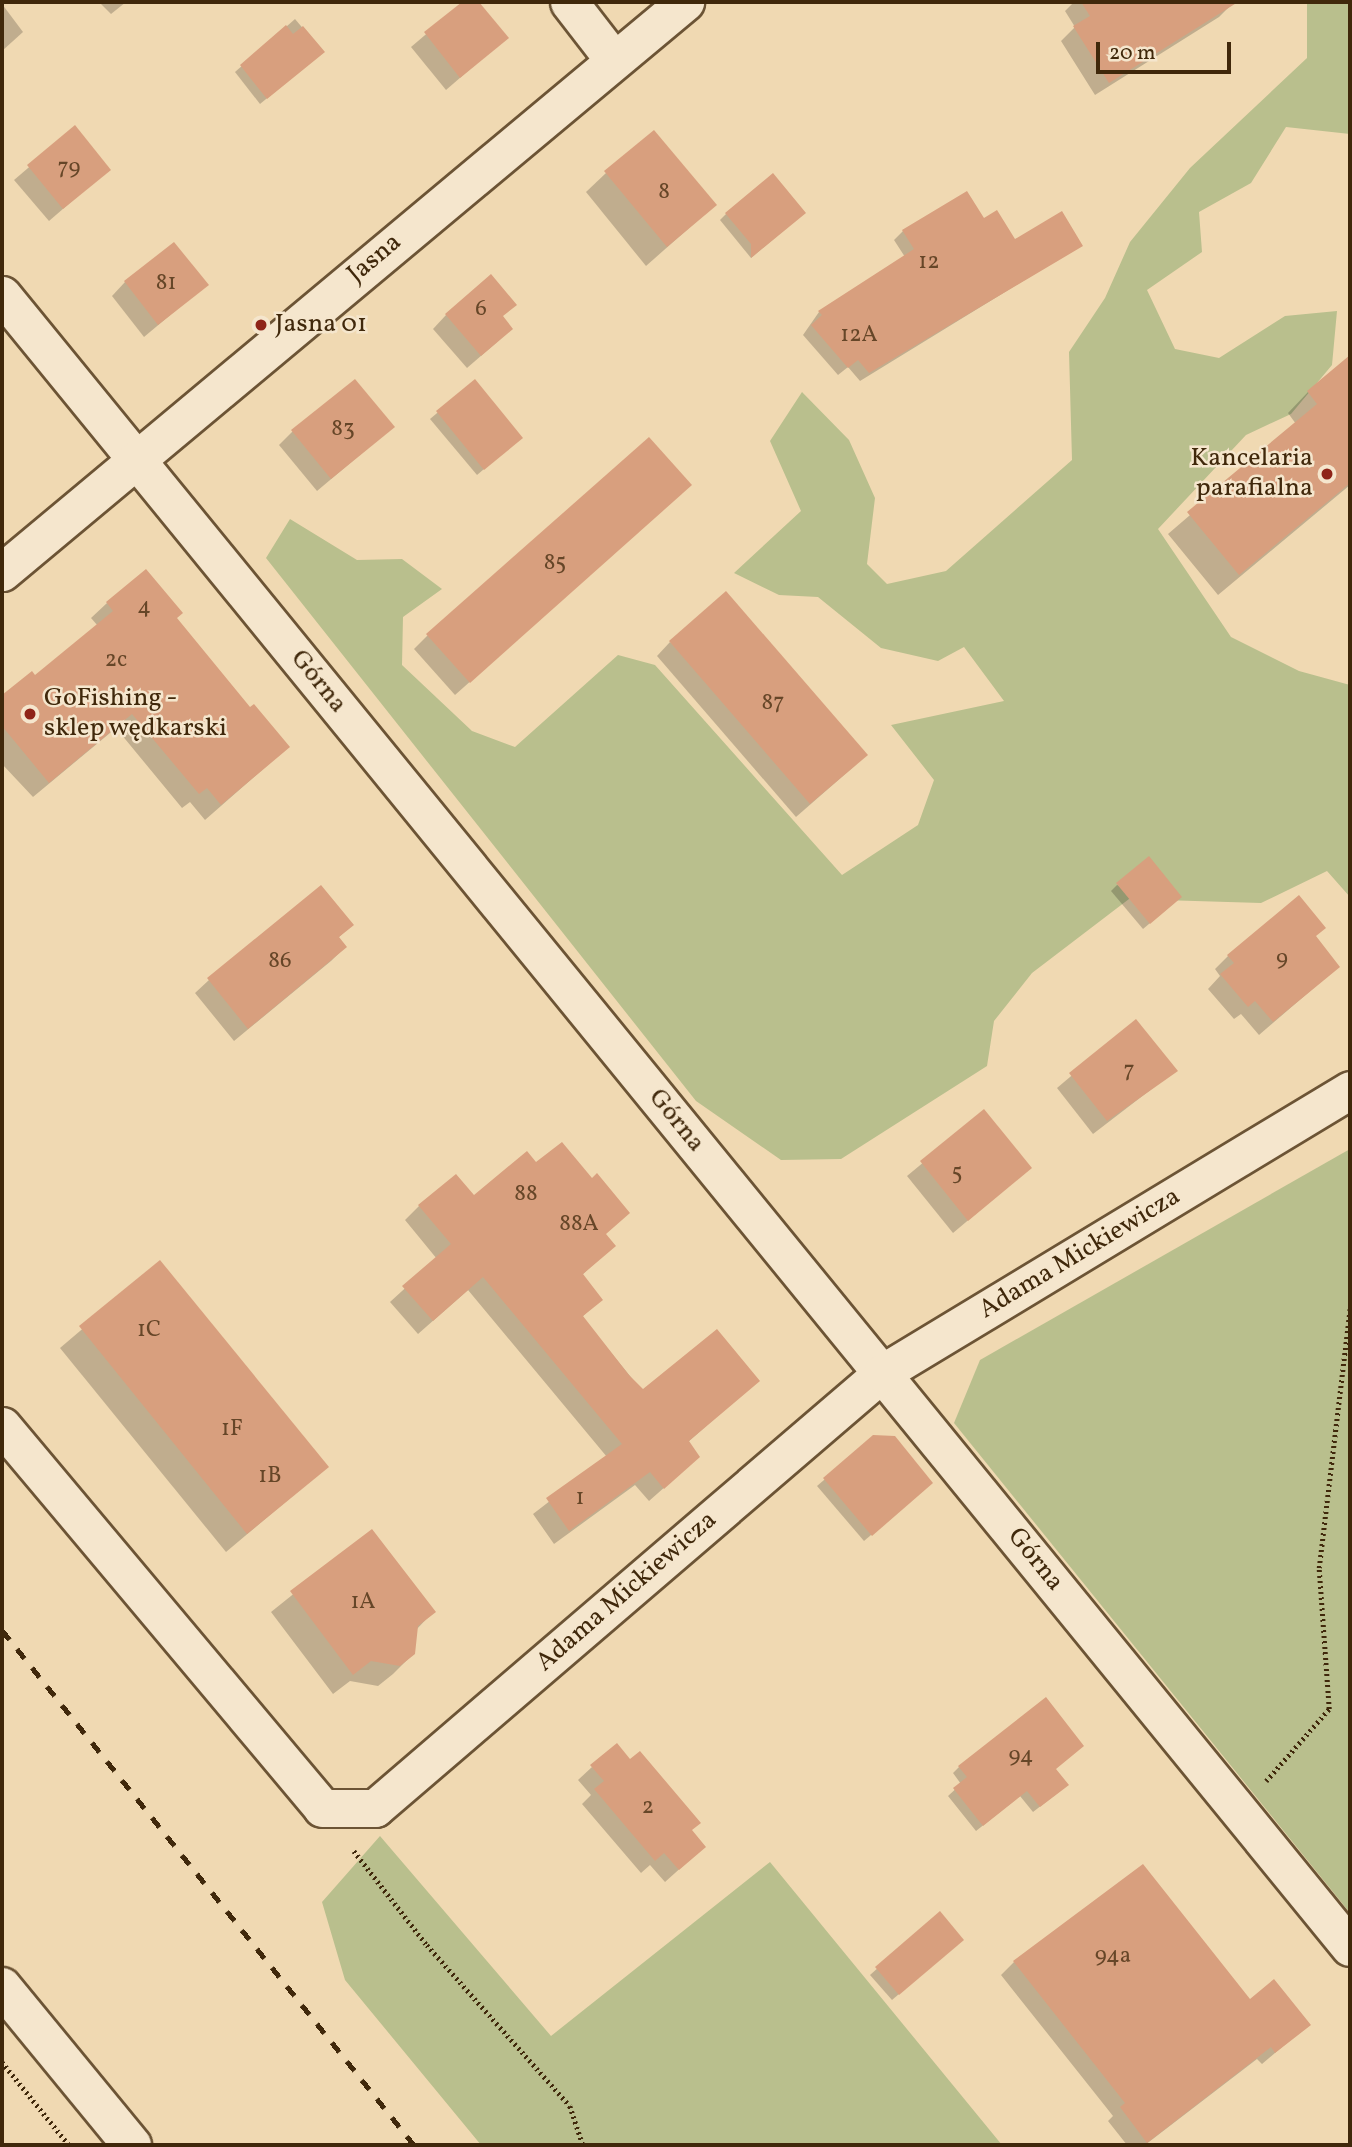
<!DOCTYPE html>
<meta charset="utf-8">
<style>
body{margin:0}
#map{position:relative;width:1352px;height:2147px;overflow:hidden;background:#f0d9b2;font-family:Vollkorn,serif}
div>[style]{position:absolute}
[style*='--x']{left:calc(var(--x)*1px);top:calc(var(--y)*1px);width:calc(var(--w)*1px);rotate:calc(var(--a)*1deg)}
.green>*{inset:0;background:#b9bf8d}
.shadow>*{inset:0;background:#0003}
.building>*{inset:0;background:#d89f7e}
.path>*{height:4.5px;margin-top:-2.25px;transform-origin:0;background:repeating-linear-gradient(90deg,#40280b 0 2px,transparent 0 5.5px)}
.roads{filter:drop-shadow(2px 0 #6c5435) drop-shadow(-2px 0 #6c5435) drop-shadow(0 2px #6c5435) drop-shadow(0 -2px #6c5435)}
.street>*{height:37px;margin:-18.5px;padding:0 18.5px;transform-origin:18.5px;border-radius:18.5px;background:#f5e6cd}
.secondary>*{height:38px;margin:-19px;padding:0 19px;transform-origin:19px;border-radius:19px;background:#f5e6cd}
.rail>*{height:5px;margin-top:-2.5px;transform-origin:0;background:repeating-linear-gradient(90deg,#40280b 0 12px,transparent 0 24px)}
.dots>*{width:19px;height:19px;translate:-50% -50%;box-sizing:border-box;border:4px solid #f5e6cd;border-radius:50%}
span{translate:-50% -50%;white-space:nowrap;text-align:center;line-height:1.15;-webkit-text-stroke:5px #f5e6cd;paint-order:stroke}
.number-label{font-size:23px;color:#664628}
.number-label span{-webkit-text-stroke-width:0}
.street-label{font-size:26px;color:#40280b}
.poi-label{font-size:26px;color:#40280b}
.left{translate:0 -50%;text-align:left}
.right{translate:-100% -50%;text-align:right}
.frame{position:absolute;inset:0;border:4px solid #40280b;pointer-events:none}
.scale{position:absolute;left:1096px;top:42px;width:135px;height:32px;box-sizing:border-box;border:4px solid #40280b;border-top:0;padding-left:9px;font-size:21px;line-height:24px;white-space:nowrap;color:#40280b;-webkit-text-stroke:5px #f5e6cd;paint-order:stroke}
</style>
<div id="map">
<div class="green">
<i style="clip-path:polygon(1307px 2px,1350px 2px,1350px 134px,1286px 127px,1251px 183px,1199px 212px,1202px 252px,1147px 290px,1175px 349px,1219px 358px,1285px 316px,1337px 311px,1332px 365px,1291px 414px,1246px 435px,1158px 529px,1231px 637px,1299px 671px,1350px 685px,1350px 897px,1327px 871px,1261px 903px,1129px 899px,1032px 973px,994px 1021px,987px 1066px,841px 1159px,781px 1160px,696px 1101px,266px 558px,290px 519px,357px 560px,402px 559px,442px 589px,403px 617px,402px 665px,472px 731px,515px 747px,618px 655px,655px 665px,842px 875px,918px 825px,934px 780px,891px 725px,1004px 701px,964px 647px,938px 661px,881px 648px,818px 597px,779px 595px,734px 573px,801px 511px,770px 441px,802px 392px,849px 440px,875px 498px,867px 564px,887px 584px,946px 571px,1072px 460px,1069px 352px,1105px 298px,1130px 242px,1190px 168px,1307px 58px)"></i>
<i style="clip-path:polygon(1350px 1149px,1350px 1913px,954px 1423px,980px 1360px)"></i>
<i style="clip-path:polygon(380px 1836px,551px 2036px,770px 1862px,1002px 2145px,481px 2145px,345px 1980px,322px 1902px)"></i>
</div>
<div class="shadow">
<i style="clip-path:polygon(99px 2px,126px 2px,111px 14px)"></i>
<i style="clip-path:polygon(464px 2px,477px 2px,506px 38px,446px 90px,411px 47px)"></i>
<i style="clip-path:polygon(1074px 2px,1231px 2px,1232px 4px,1219px 17px,1095px 95px,1061px 41px,1075px 27px,1065px 11px)"></i>
<i style="clip-path:polygon(2px 4px,23px 32px,2px 51px)"></i>
<i style="clip-path:polygon(295px 19px,323px 52px,260px 104px,235px 72px)"></i>
<i style="clip-path:polygon(75px 128px,108px 170px,49px 221px,14px 180px)"></i>
<i style="clip-path:polygon(606px 173px,715px 205px,646px 266px,586px 192px)"></i>
<i style="clip-path:polygon(726px 214px,797px 219px,751px 258px,720px 220px)"></i>
<i style="clip-path:polygon(984px 220px,1014px 242px,1080px 246px,860px 381px,848px 367px,838px 375px,803px 335px,819px 312px,905px 257px,894px 240px,903px 231px)"></i>
<i style="clip-path:polygon(125px 282px,206px 285px,144px 337px,112px 296px)"></i>
<i style="clip-path:polygon(446px 315px,501px 317px,497px 342px,467px 368px,433px 329px)"></i>
<i style="clip-path:polygon(1350px 367px,1350px 485px,1218px 595px,1168px 534px,1296px 424px,1288px 413px,1308px 392px)"></i>
<i style="clip-path:polygon(475px 381px,517px 441px,477px 475px,430px 419px)"></i>
<i style="clip-path:polygon(393px 427px,317px 491px,279px 445px,293px 431px)"></i>
<i style="clip-path:polygon(676px 498px,455px 695px,414px 649px,428px 635px)"></i>
<i style="clip-path:polygon(107px 603px,175px 618px,250px 710px,288px 747px,205px 820px,190px 802px,182px 808px,116px 728px,33px 797px,2px 764px,2px 697px,32px 673px,35px 677px,98px 626px,91px 618px)"></i>
<i style="clip-path:polygon(670px 642px,852px 768px,796px 817px,657px 656px)"></i>
<i style="clip-path:polygon(1117px 885px,1174px 903px,1143px 929px,1111px 891px)"></i>
<i style="clip-path:polygon(352px 924px,337px 939px,345px 947px,331px 961px,234px 1041px,195px 993px,209px 980px)"></i>
<i style="clip-path:polygon(1314px 937px,1338px 967px,1259px 1035px,1241px 1014px,1234px 1019px,1208px 989px,1220px 976px,1215px 969px,1228px 956px)"></i>
<i style="clip-path:polygon(1136px 1021px,1175px 1071px,1093px 1134px,1057px 1088px)"></i>
<i style="clip-path:polygon(984px 1112px,1030px 1168px,953px 1233px,907px 1176px)"></i>
<i style="clip-path:polygon(536px 1165px,592px 1180px,628px 1213px,604px 1235px,613px 1246px,582px 1275px,601px 1299px,582px 1317px,643px 1392px,757px 1381px,688px 1442px,683px 1471px,649px 1501px,635px 1485px,554px 1544px,533px 1514px,607px 1457px,468px 1290px,418px 1334px,390px 1302px,437px 1259px,405px 1220px,419px 1206px,474px 1198px)"></i>
<i style="clip-path:polygon(160px 1263px,327px 1467px,226px 1552px,60px 1348px)"></i>
<i style="clip-path:polygon(874px 1437px,925px 1489px,864px 1541px,817px 1486px)"></i>
<i style="clip-path:polygon(372px 1531px,433px 1612px,416px 1630px,413px 1654px,393px 1674px,378px 1686px,350px 1681px,333px 1694px,271px 1612px)"></i>
<i style="clip-path:polygon(592px 1767px,690px 1831px,704px 1847px,665px 1882px,650px 1865px,641px 1873px,582px 1804px,591px 1795px,578px 1780px)"></i>
<i style="clip-path:polygon(959px 1767px,1054px 1769px,1060px 1791px,1033px 1812px,1020px 1796px,976px 1831px,948px 1796px,961px 1784px,953px 1773px)"></i>
<i style="clip-path:polygon(940px 1913px,955px 1946px,892px 2000px,870px 1975px)"></i>
<i style="clip-path:polygon(1014px 1962px,1250px 2001px,1308px 2025px,1262px 2064px,1257px 2059px,1145px 2145px,1127px 2145px,1108px 2121px,1113px 2116px,1001px 1975px)"></i>
</div>
<div class="building">
<i style="clip-path:polygon(462px 2px,479px 2px,509px 38px,460px 78px,424px 32px)"></i>
<i style="clip-path:polygon(1081px 2px,1238px 2px,1109px 83px,1073px 26px,1090px 16px)"></i>
<i style="clip-path:polygon(286px 25px,293px 34px,303px 26px,325px 52px,267px 99px,240px 65px)"></i>
<i style="clip-path:polygon(75px 125px,111px 170px,63px 209px,27px 165px)"></i>
<i style="clip-path:polygon(654px 130px,717px 205px,667px 247px,604px 171px)"></i>
<i style="clip-path:polygon(773px 173px,806px 213px,751px 258px,751px 244px,725px 213px)"></i>
<i style="clip-path:polygon(967px 191px,984px 218px,997px 210px,1015px 239px,1062px 211px,1083px 246px,869px 373px,858px 360px,848px 368px,811px 325px,822px 315px,818px 311px,914px 249px,902px 230px)"></i>
<i style="clip-path:polygon(174px 242px,209px 285px,158px 325px,124px 281px)"></i>
<i style="clip-path:polygon(491px 274px,517px 305px,503px 316px,513px 329px,481px 356px,445px 314px)"></i>
<i style="clip-path:polygon(1350px 355px,1350px 483px,1239px 575px,1187px 512px,1317px 404px,1307px 391px)"></i>
<i style="clip-path:polygon(355px 379px,395px 427px,331px 479px,291px 430px)"></i>
<i style="clip-path:polygon(475px 379px,523px 438px,484px 470px,436px 411px)"></i>
<i style="clip-path:polygon(649px 437px,692px 485px,470px 683px,426px 634px)"></i>
<i style="clip-path:polygon(146px 569px,183px 613px,177px 618px,250px 707px,254px 704px,290px 747px,221px 805px,207px 788px,199px 794px,132px 714px,49px 783px,2px 726px,2px 695px,32px 671px,35px 675px,113px 611px,106px 602px)"></i>
<i style="clip-path:polygon(726px 591px,868px 755px,810px 804px,669px 641px)"></i>
<i style="clip-path:polygon(1149px 856px,1182px 897px,1150px 924px,1116px 883px)"></i>
<i style="clip-path:polygon(321px 885px,354px 925px,339px 937px,347px 947px,248px 1029px,207px 978px)"></i>
<i style="clip-path:polygon(1299px 895px,1326px 928px,1316px 936px,1340px 967px,1273px 1022px,1255px 1001px,1248px 1007px,1220px 974px,1234px 963px,1227px 955px)"></i>
<i style="clip-path:polygon(1136px 1019px,1178px 1071px,1107px 1121px,1069px 1073px)"></i>
<i style="clip-path:polygon(984px 1109px,1032px 1168px,968px 1221px,920px 1161px)"></i>
<i style="clip-path:polygon(562px 1142px,592px 1178px,597px 1173px,630px 1213px,606px 1234px,616px 1246px,583px 1274px,603px 1300px,583px 1316px,629px 1375px,643px 1389px,717px 1329px,760px 1381px,689px 1441px,700px 1457px,664px 1489px,650px 1472px,569px 1531px,546px 1498px,622px 1444px,483px 1277px,433px 1321px,402px 1286px,451px 1244px,418px 1205px,456px 1174px,474px 1195px,527px 1151px,536px 1162px)"></i>
<i style="clip-path:polygon(160px 1260px,329px 1467px,247px 1534px,79px 1326px)"></i>
<i style="clip-path:polygon(873px 1435px,895px 1436px,933px 1483px,872px 1536px,823px 1478px)"></i>
<i style="clip-path:polygon(372px 1529px,436px 1612px,418px 1626px,415px 1654px,400px 1666px,371px 1661px,353px 1675px,290px 1591px)"></i>
<i style="clip-path:polygon(1046px 1697px,1084px 1746px,1056px 1769px,1069px 1785px,1040px 1807px,1027px 1791px,983px 1826px,953px 1788px,967px 1777px,958px 1766px)"></i>
<i style="clip-path:polygon(617px 1743px,630px 1759px,640px 1751px,701px 1823px,692px 1830px,706px 1847px,679px 1870px,664px 1853px,655px 1861px,594px 1789px,604px 1781px,590px 1765px)"></i>
<i style="clip-path:polygon(1143px 1864px,1250px 1999px,1274px 1979px,1311px 2025px,1275px 2053px,1271px 2047px,1147px 2143px,1120px 2107px,1125px 2103px,1013px 1961px)"></i>
<i style="clip-path:polygon(940px 1911px,964px 1940px,899px 1995px,875px 1967px)"></i>
</div>
<div class="path">
<i style="--x:1266;--y:1781;--w:96;--a:-48.8"></i>
<i style="--x:1329;--y:1709;--w:141;--a:-94.1"></i>
<i style="--x:1319;--y:1568;--w:263;--a:-83.2"></i>
<i style="--x:354;--y:1851;--w:119;--a:52.2"></i>
<i style="--x:427;--y:1945;--w:215;--a:48.4"></i>
<i style="--x:570;--y:2106;--w:41;--a:71.6"></i>
<i style="--x:2;--y:2062;--w:107;--a:51.1"></i>
</div>
<div class="roads">
<div class="street">
<i style="--x:569;--y:2;--w:72;--a:52.3"></i>
<i style="--x:2;--y:295;--w:2132;--a:50.79"></i>
<i style="--x:2;--y:572;--w:890;--a:-39.85"></i>
<i style="--x:2;--y:1426;--w:498;--a:50"></i>
<i style="--x:322;--y:1808;--w:53;--a:0"></i>
<i style="--x:375;--y:1808;--w:668;--a:-40.63"></i>
<i style="--x:882;--y:1373;--w:547;--a:-31.16"></i>
</div>
<div class="secondary">
<i style="--x:2;--y:1987;--w:205;--a:50.6"></i>
</div>
</div>
<div class="rail">
<i style="--x:2;--y:1630;--w:660;--a:51.34"></i>
</div>
<div class="dots">
<i style="left:261px;top:325px;background:#8f2418"></i>
<i style="left:1327px;top:474px;background:#8f2418"></i>
<i style="left:30px;top:714px;background:#8f2418"></i>
</div>
<div class="number-label">
<span style="left:69px;top:168px">79</span>
<span style="left:664px;top:192px">8</span>
<span style="left:929px;top:262px">12</span>
<span style="left:166px;top:283px">81</span>
<span style="left:481px;top:309px">6</span>
<span style="left:859px;top:335px">12A</span>
<span style="left:343px;top:429px">83</span>
<span style="left:555px;top:563px">85</span>
<span style="left:144px;top:607px">4</span>
<span style="left:116px;top:660px">2c</span>
<span style="left:773px;top:703px">87</span>
<span style="left:1282px;top:959px">9</span>
<span style="left:280px;top:961px">86</span>
<span style="left:1129px;top:1071px">7</span>
<span style="left:957px;top:1173px">5</span>
<span style="left:526px;top:1194px">88</span>
<span style="left:579px;top:1224px">88A</span>
<span style="left:149px;top:1330px">1C</span>
<span style="left:232px;top:1429px">1F</span>
<span style="left:270px;top:1476px">1B</span>
<span style="left:580px;top:1498px">1</span>
<span style="left:363px;top:1602px">1A</span>
<span style="left:1021px;top:1756px">94</span>
<span style="left:648px;top:1807px">2</span>
<span style="left:1113px;top:1956px">94a</span>
</div>
<div class="street-label">
<span style="left:375px;top:259px;rotate:-40deg">Jasna</span>
<span style="left:318px;top:682px;rotate:51deg">Górna</span>
<span style="left:676px;top:1121px;rotate:51deg">Górna</span>
<span style="left:1080px;top:1254px;rotate:-31deg">Adama Mickiewicza</span>
<span style="left:1035px;top:1560px;rotate:51deg">Górna</span>
<span style="left:627px;top:1592px;rotate:-41deg">Adama Mickiewicza</span>
</div>
<div class="poi-label">
<span class="left" style="left:275px;top:325px">Jasna 01</span>
<span class="right" style="left:1313px;top:474px">Kancelaria<br>parafialna</span>
<span class="left" style="left:44px;top:714px">GoFishing -<br>sklep wędkarski</span>
</div>
<div class="frame"></div>
<div class="scale">20 m</div>
</div>
